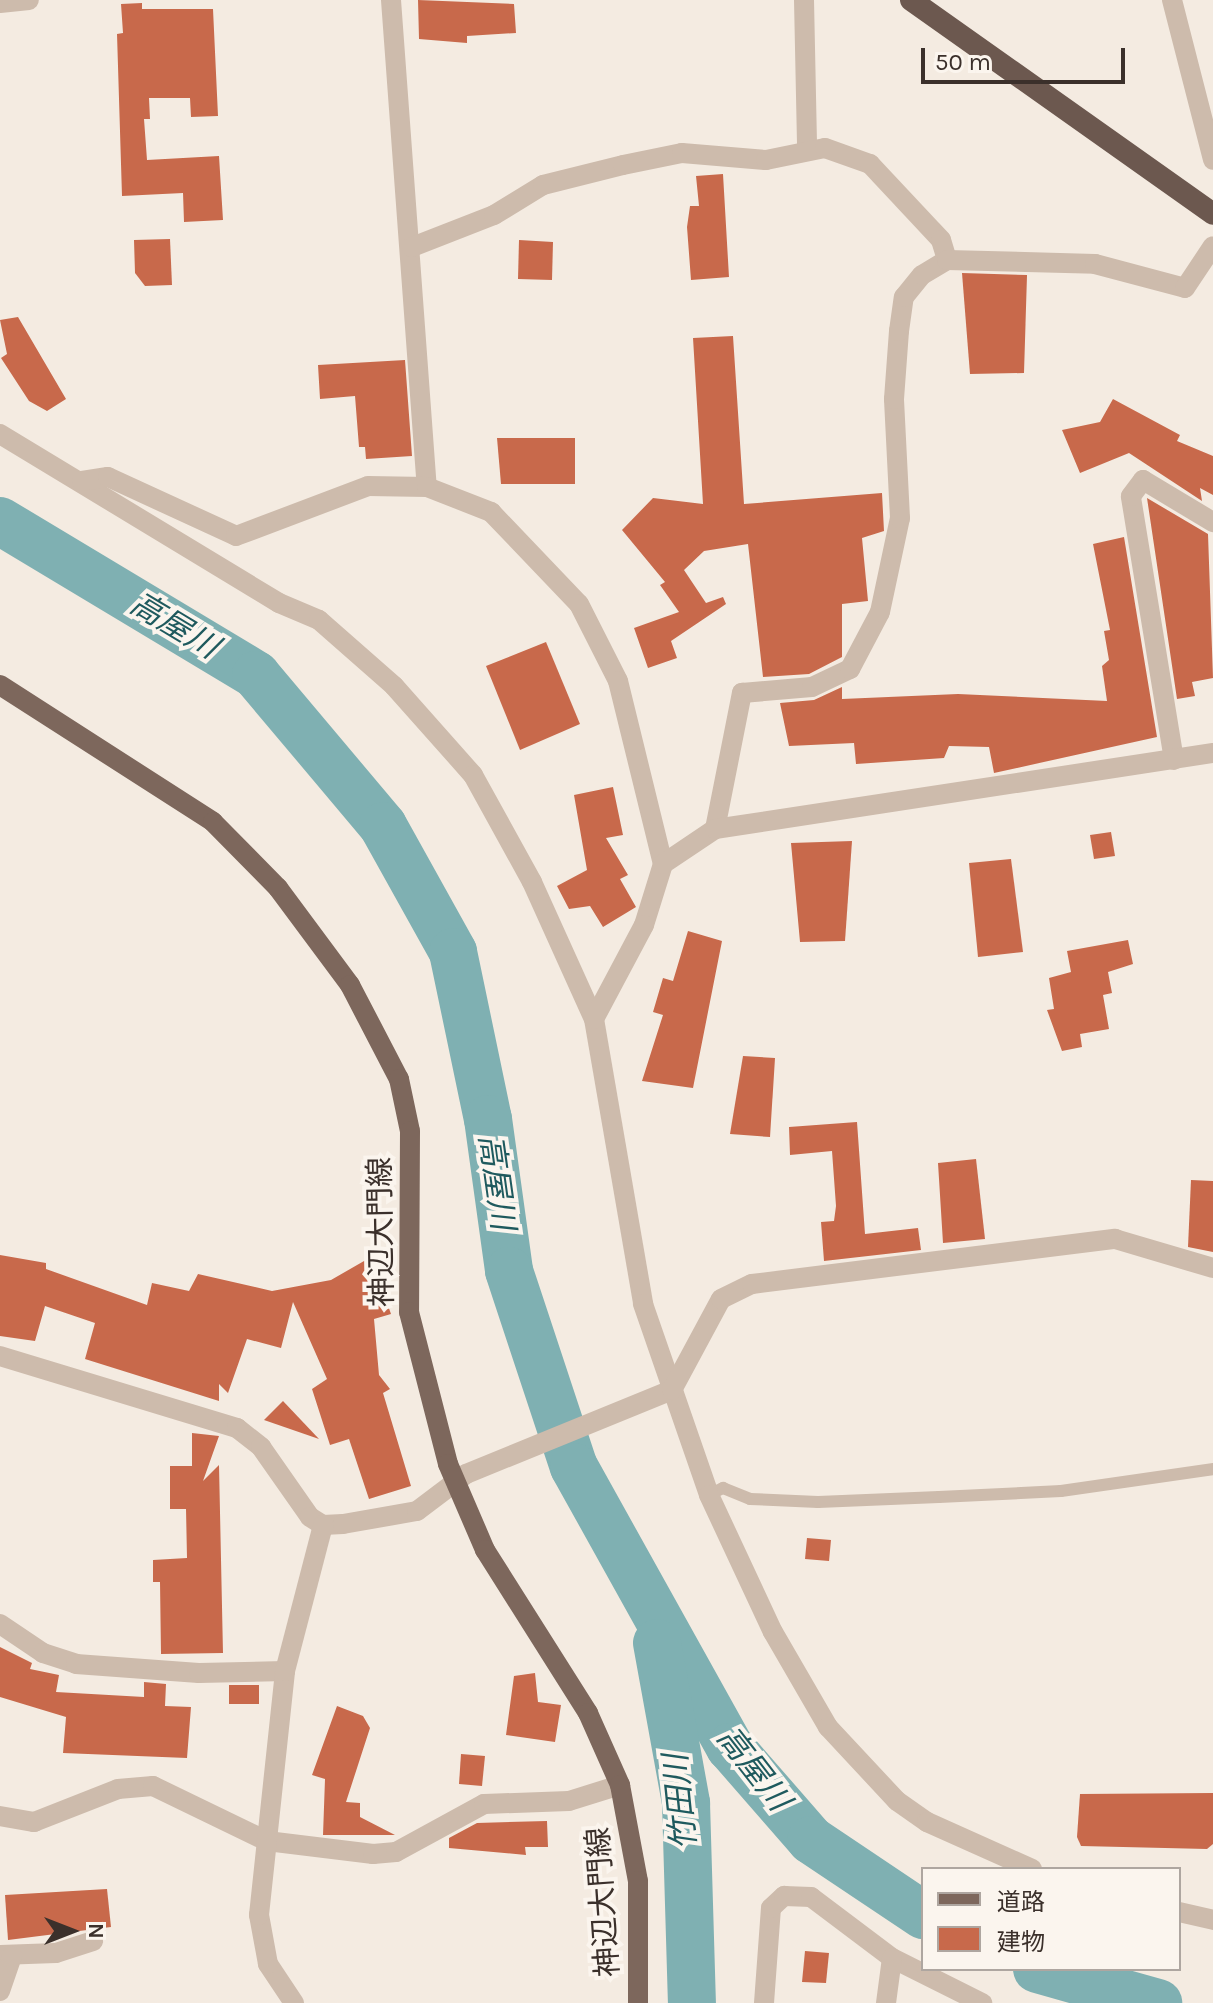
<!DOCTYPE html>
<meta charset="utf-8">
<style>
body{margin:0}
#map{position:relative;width:1213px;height:2003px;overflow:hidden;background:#f4ebe1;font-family:Karla,"Noto Sans JP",sans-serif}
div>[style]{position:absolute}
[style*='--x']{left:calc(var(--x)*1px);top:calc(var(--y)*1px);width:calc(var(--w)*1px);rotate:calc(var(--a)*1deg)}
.river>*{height:48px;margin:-24px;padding:0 24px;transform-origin:24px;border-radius:24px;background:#7fb0b2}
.building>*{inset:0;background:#c8694b}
.service>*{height:12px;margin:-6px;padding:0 6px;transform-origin:6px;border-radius:6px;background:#cdbbac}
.minor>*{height:20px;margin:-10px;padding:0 10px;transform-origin:10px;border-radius:10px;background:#cdbbac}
.primary>*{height:20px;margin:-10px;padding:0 10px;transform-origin:10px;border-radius:10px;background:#7d675c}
.trunk>*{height:22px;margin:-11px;padding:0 11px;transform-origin:11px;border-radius:11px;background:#6c584f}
span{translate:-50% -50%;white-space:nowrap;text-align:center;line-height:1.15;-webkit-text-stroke:8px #fbf5ee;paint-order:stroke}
.street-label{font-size:30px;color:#3b302b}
.water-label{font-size:32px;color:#1f5a5e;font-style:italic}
.legend{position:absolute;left:921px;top:1867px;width:260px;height:104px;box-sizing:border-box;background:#fbf5ee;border:2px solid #aea6a0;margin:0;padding:10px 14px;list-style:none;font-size:24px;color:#3b302b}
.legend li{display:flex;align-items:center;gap:16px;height:40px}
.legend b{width:40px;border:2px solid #aea6a0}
.north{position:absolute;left:32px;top:1891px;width:80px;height:80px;-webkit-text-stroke:6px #fbf5ee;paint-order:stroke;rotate:90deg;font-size:22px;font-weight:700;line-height:32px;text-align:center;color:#3b302b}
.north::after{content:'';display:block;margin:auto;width:28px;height:36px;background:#3b302b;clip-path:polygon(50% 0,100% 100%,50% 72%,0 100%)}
.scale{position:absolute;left:921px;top:48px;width:204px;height:36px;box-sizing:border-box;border:4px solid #3b302b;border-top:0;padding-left:10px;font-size:24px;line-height:28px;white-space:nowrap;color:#3b302b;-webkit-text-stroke:6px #fbf5ee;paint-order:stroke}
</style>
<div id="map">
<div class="river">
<i style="--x:0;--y:521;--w:299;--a:31"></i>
<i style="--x:256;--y:675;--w:197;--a:49.9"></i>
<i style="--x:383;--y:826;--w:144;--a:60.9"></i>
<i style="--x:453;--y:952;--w:171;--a:78.2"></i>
<i style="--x:488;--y:1119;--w:153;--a:82.1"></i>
<i style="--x:509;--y:1271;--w:206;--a:71.7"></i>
<i style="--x:574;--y:1467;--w:321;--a:60.9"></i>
<i style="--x:730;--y:1747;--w:123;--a:48.9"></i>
<i style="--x:811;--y:1840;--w:135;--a:33.8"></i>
<i style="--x:657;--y:1643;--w:163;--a:79.7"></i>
<i style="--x:686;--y:1803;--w:200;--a:88.3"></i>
<i style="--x:1037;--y:1969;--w:126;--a:15.7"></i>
</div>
<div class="building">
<i style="clip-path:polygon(418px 0,514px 4px,516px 33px,467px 36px,467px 43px,419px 39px)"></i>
<i style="clip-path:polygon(142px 3px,142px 9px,213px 9px,218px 116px,191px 117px,190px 98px,149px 98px,150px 119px,144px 119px,147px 160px,219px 156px,223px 220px,184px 222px,183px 193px,122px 196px,117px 34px,123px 33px,121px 4px)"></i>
<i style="clip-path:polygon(723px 174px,729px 277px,691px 280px,687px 227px,690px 206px,699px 206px,696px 176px)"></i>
<i style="clip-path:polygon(170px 239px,172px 285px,145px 286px,135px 273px,134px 240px)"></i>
<i style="clip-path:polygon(519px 240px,553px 242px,552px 280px,518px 279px)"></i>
<i style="clip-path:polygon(962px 273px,1027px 275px,1024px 373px,970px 374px)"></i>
<i style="clip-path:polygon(18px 317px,66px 399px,47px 411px,29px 401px,1px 358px,7px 354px,0 320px)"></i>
<i style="clip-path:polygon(733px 336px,744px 504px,882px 493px,884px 531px,862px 538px,868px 601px,842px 604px,842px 657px,809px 674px,763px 677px,748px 544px,704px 551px,684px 570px,706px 603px,723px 597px,726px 604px,671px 641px,677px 658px,648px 668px,634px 628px,679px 612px,660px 585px,665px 582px,622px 530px,653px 498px,703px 504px,693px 338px)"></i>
<i style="clip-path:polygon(405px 360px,412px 456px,366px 459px,365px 447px,359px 447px,355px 396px,320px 399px,318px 365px)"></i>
<i style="clip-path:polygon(1113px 399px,1180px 435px,1177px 441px,1213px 456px,1213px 495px,1200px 488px,1202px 501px,1129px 453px,1080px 473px,1062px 430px,1100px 422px)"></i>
<i style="clip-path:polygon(497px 438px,575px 438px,575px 484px,501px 484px)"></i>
<i style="clip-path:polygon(1147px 498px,1208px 534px,1213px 678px,1192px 682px,1195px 696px,1177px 699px)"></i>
<i style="clip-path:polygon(1124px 537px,1157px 737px,994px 773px,989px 747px,949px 746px,944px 758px,856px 764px,854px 743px,789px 746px,780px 703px,814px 700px,842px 687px,842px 699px,958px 694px,1107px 701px,1102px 666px,1109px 660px,1104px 631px,1110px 630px,1093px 544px)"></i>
<i style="clip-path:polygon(546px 642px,580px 724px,520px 750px,486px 666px)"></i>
<i style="clip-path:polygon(613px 787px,623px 835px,606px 838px,628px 875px,620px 879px,636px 907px,603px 927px,590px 906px,569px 909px,557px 886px,587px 870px,574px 795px)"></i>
<i style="clip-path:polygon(1111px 832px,1115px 856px,1094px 859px,1090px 835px)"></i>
<i style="clip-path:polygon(852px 841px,845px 941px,800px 942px,791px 843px)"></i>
<i style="clip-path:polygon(1011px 859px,1023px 952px,978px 957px,969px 863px)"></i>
<i style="clip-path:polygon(688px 931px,722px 941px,693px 1088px,642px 1081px,663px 1015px,653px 1012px,663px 978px,673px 981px)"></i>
<i style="clip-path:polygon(1128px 940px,1133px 964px,1108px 972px,1112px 993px,1103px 995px,1109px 1029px,1080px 1034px,1082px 1047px,1062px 1051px,1047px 1010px,1054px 1009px,1049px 978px,1071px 972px,1067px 951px)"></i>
<i style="clip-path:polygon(743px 1056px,775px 1058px,770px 1137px,730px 1134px)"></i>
<i style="clip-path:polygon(857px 1122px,865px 1234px,918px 1228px,921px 1250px,824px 1261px,821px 1222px,834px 1221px,836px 1206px,832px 1151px,790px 1155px,789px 1127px)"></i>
<i style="clip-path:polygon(976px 1159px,985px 1239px,943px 1243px,938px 1163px)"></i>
<i style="clip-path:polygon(1191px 1180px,1213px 1181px,1213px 1252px,1188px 1247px)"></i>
<i style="clip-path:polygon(0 1255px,46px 1263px,46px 1269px,147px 1305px,152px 1283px,189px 1291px,198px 1274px,272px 1291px,331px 1280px,371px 1257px,391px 1314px,374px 1319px,379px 1375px,390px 1389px,383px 1393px,411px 1486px,369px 1499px,349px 1439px,330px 1445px,312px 1389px,327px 1379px,293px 1302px,281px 1348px,247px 1339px,228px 1393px,219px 1384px,219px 1401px,85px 1359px,95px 1323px,45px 1306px,35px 1341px,0 1336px)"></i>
<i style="clip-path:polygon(283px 1401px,319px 1439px,264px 1420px)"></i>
<i style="clip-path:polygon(192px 1433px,219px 1436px,203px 1481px,219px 1465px,223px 1653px,161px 1654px,160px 1582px,153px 1582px,153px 1560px,187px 1558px,186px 1509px,170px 1509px,170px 1466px,192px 1466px)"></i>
<i style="clip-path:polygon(807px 1538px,831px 1540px,829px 1561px,805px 1559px)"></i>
<i style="clip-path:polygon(0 1647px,32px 1663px,30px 1669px,59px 1675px,56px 1692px,144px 1697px,144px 1682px,166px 1684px,165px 1706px,191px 1707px,187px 1758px,63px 1753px,66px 1717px,0 1697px)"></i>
<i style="clip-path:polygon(535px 1673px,538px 1702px,561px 1705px,555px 1742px,506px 1735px,514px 1676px)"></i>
<i style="clip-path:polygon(229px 1685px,259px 1685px,259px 1704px,229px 1704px)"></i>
<i style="clip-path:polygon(337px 1706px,363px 1716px,370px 1728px,346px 1802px,360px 1803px,360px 1817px,395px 1835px,323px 1835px,325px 1779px,312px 1775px)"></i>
<i style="clip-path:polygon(461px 1754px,485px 1756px,482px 1786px,459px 1784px)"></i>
<i style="clip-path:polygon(1213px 1793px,1213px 1844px,1207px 1849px,1081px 1846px,1077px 1837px,1080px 1794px)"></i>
<i style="clip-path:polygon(547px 1821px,548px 1847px,525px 1847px,526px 1855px,449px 1848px,449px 1838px,477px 1823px)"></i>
<i style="clip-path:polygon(107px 1889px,111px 1927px,8px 1940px,5px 1895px)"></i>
<i style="clip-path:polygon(805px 1951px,829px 1953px,826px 1983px,802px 1982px)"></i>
</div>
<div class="service">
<i style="--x:709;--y:1495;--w:16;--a:-27"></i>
<i style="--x:723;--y:1488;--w:29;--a:22"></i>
<i style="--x:750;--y:1499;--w:68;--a:2.5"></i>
<i style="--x:818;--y:1502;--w:121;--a:-2.4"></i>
<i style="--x:939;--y:1497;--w:122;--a:-2.8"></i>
<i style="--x:1061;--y:1491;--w:154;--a:-8.2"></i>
</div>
<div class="minor">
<i style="--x:391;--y:0;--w:488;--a:85.8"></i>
<i style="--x:804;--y:0;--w:149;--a:88.8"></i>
<i style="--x:1172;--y:0;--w:165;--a:75.6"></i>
<i style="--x:0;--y:3;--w:29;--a:-6"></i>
<i style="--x:412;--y:247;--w:88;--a:-21.3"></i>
<i style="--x:494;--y:215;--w:57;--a:-31.5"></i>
<i style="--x:543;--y:185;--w:82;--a:-14"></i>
<i style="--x:623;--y:165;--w:60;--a:-11.5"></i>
<i style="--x:682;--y:153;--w:84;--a:4.8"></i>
<i style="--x:766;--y:160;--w:60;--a:-11.5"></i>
<i style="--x:825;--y:148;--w:48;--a:19.6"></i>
<i style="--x:870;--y:164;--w:104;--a:46.9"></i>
<i style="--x:941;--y:240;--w:21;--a:73"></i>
<i style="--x:0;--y:434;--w:326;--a:31.2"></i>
<i style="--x:279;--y:603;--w:43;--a:23"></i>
<i style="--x:319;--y:620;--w:100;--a:41.3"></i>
<i style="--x:394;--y:686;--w:119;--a:48.4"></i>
<i style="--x:473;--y:775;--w:122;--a:61.1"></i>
<i style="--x:532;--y:882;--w:150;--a:65.7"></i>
<i style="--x:594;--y:1019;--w:289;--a:80.2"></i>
<i style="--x:643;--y:1304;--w:202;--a:70.9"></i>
<i style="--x:709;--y:1495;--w:151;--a:65"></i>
<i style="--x:773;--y:1632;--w:110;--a:59.9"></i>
<i style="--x:828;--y:1727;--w:101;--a:47"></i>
<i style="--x:897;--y:1801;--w:37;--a:35"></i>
<i style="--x:927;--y:1822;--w:115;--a:24.1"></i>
<i style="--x:82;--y:481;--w:26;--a:-9"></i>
<i style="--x:108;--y:477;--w:141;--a:24.7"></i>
<i style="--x:236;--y:536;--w:141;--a:-20.7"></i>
<i style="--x:368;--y:486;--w:59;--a:1"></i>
<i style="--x:427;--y:487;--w:69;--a:21.3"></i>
<i style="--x:491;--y:512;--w:127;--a:46.3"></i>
<i style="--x:579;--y:604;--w:86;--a:63.1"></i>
<i style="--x:618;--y:681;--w:188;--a:76.2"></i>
<i style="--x:663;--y:864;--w:64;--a:107.3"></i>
<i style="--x:644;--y:925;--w:106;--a:118"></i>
<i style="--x:1174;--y:760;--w:267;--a:-99.3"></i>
<i style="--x:1131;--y:496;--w:20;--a:-53"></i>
<i style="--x:1143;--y:480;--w:82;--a:31"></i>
<i style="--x:715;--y:829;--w:139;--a:-78.8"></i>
<i style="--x:742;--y:693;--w:70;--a:-4.9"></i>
<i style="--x:812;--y:687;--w:42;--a:-25.3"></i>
<i style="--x:850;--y:669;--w:64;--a:-62.2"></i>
<i style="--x:880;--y:612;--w:96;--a:-78"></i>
<i style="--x:900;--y:518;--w:119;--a:-92.9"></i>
<i style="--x:894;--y:399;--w:68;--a:-85.8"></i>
<i style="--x:899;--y:331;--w:34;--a:-82"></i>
<i style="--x:904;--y:297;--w:28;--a:-51"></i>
<i style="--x:922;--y:275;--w:29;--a:-31"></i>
<i style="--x:947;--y:260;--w:148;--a:1.5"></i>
<i style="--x:1095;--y:264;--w:93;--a:14.9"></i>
<i style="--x:1185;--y:288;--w:50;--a:-56.3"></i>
<i style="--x:663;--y:864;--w:63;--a:-33.9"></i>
<i style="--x:715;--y:829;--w:504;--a:-8.68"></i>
<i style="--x:0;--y:1356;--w:248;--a:16.9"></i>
<i style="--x:237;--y:1428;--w:31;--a:38"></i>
<i style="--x:261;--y:1447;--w:85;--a:55"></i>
<i style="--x:310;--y:1517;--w:15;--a:32"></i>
<i style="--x:323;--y:1525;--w:20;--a:-3"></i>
<i style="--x:343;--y:1524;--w:75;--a:-10"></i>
<i style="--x:417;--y:1511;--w:61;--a:-37.1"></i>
<i style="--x:466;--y:1474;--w:222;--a:-22.2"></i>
<i style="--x:672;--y:1390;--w:103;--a:-61.7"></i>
<i style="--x:721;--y:1299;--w:34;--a:-26"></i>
<i style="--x:752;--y:1284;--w:366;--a:-7.1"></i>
<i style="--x:1115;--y:1239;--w:102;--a:16.5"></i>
<i style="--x:0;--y:1624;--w:52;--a:34"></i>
<i style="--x:43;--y:1653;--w:35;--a:18"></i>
<i style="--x:76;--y:1664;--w:123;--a:4.2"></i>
<i style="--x:199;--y:1673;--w:86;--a:-1.3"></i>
<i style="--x:0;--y:1816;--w:35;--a:10"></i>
<i style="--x:34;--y:1822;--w:90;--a:-21.4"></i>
<i style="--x:118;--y:1789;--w:35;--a:-5"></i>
<i style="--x:153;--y:1786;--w:127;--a:25.8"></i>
<i style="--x:267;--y:1841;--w:107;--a:7"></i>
<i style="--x:373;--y:1854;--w:23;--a:-5"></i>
<i style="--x:396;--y:1852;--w:100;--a:-28.6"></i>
<i style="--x:484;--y:1804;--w:85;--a:-2"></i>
<i style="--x:569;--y:1801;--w:53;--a:-17.4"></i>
<i style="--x:1179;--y:1912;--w:35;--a:13"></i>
<i style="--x:0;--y:1955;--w:56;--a:-2"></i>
<i style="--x:56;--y:1953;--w:39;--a:-18"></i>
<i style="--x:0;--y:1991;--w:37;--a:-71"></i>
<i style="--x:294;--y:2003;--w:47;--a:-123.7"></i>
<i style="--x:268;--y:1964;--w:50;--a:-100.4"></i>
<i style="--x:259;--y:1915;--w:245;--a:-83.9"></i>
<i style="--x:285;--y:1671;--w:151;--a:-75.4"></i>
<i style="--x:764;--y:2003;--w:95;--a:-85.8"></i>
<i style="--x:771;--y:1908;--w:18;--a:-43"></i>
<i style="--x:784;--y:1896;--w:27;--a:2"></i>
<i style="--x:811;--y:1897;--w:101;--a:37"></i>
<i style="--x:892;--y:1958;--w:101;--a:26.6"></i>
<i style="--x:886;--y:2003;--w:45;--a:-82.4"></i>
</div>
<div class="primary">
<i style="--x:0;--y:685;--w:253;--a:32.7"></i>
<i style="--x:213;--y:822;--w:93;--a:45.4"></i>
<i style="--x:278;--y:888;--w:121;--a:53.4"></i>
<i style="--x:350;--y:985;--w:106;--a:62.5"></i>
<i style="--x:399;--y:1079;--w:53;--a:78.1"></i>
<i style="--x:410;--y:1131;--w:181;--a:90.3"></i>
<i style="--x:409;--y:1312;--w:157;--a:75.6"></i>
<i style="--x:448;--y:1464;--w:94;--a:66.7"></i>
<i style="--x:485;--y:1550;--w:193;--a:57.7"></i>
<i style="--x:588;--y:1713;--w:79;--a:66"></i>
<i style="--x:620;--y:1785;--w:98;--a:79.4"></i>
<i style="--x:638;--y:1881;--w:122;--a:90"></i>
</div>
<div class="trunk">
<i style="--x:911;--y:0;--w:370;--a:35.3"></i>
</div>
<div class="street-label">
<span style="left:381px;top:1232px;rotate:-91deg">神辺大門線</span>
<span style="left:603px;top:1902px;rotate:-94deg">神辺大門線</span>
</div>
<div class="water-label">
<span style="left:174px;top:626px;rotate:31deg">高屋川</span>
<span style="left:496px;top:1182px;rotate:82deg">高屋川</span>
<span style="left:753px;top:1769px;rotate:52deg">高屋川</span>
<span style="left:681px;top:1802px;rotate:-96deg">竹田川</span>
</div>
<ul class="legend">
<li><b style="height:10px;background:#7d675c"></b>道路</li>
<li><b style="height:22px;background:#c8694b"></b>建物</li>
</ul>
<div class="north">N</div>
<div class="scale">50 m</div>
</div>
